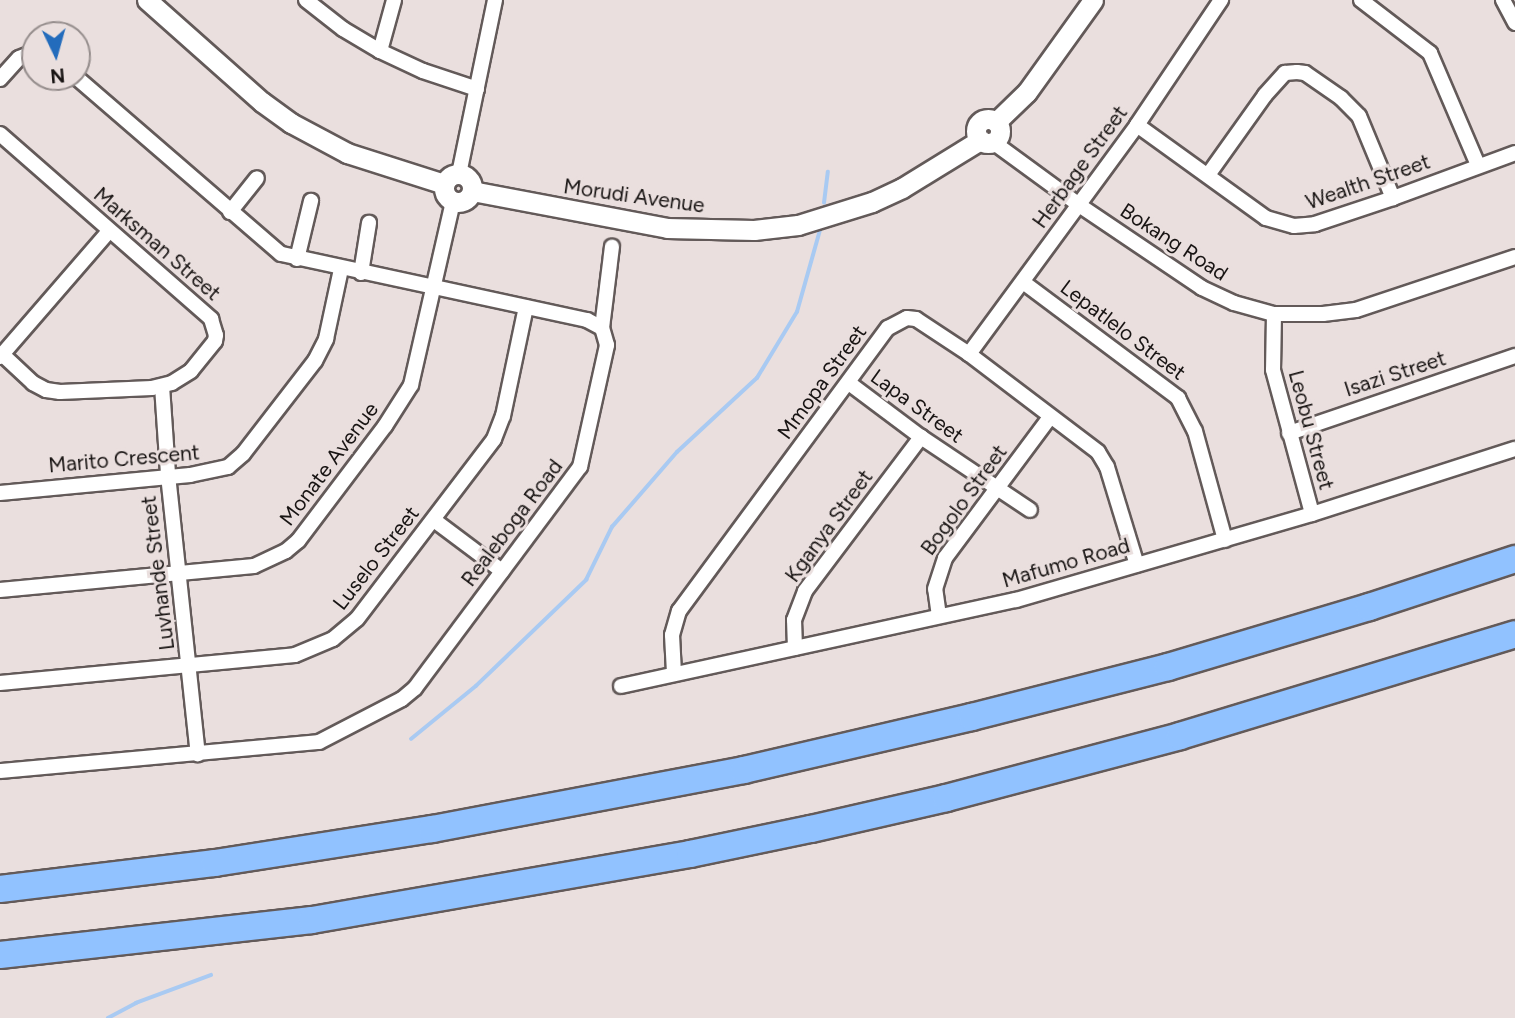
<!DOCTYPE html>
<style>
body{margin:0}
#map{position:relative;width:1515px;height:1018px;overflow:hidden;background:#eadfde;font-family:Figtree,sans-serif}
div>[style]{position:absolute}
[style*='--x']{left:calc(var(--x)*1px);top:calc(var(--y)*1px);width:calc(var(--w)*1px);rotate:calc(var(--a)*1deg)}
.stream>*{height:3.5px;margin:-1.75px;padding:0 1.75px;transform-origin:1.75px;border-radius:1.75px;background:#a9caf2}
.roads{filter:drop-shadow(2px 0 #635a59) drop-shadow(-2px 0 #635a59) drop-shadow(0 2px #635a59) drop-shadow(0 -2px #635a59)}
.street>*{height:14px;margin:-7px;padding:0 7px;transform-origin:7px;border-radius:7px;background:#fff}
.secondary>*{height:19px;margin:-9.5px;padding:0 9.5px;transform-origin:9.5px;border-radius:9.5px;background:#fff}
.secondary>.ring{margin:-9.5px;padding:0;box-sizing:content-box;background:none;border:19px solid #fff;border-radius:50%}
.highway>*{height:26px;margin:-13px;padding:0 13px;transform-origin:13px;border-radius:13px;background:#91c2ff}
span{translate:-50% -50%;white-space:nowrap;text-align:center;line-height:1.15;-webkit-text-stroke:6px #eadfde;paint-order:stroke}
.street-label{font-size:21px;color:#181413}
.north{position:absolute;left:21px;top:21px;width:70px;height:70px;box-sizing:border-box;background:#eadfde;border:2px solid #968e8d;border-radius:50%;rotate:175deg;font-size:19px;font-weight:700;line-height:28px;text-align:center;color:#181413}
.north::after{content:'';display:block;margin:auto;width:24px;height:32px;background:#236cbc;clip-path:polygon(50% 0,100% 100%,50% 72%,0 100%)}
</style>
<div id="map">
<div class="stream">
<i style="--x:824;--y:203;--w:31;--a:-83"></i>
<i style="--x:411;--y:739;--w:84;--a:-39.2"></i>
<i style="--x:476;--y:686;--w:153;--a:-43.9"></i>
<i style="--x:586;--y:580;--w:59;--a:-63.9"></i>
<i style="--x:612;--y:527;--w:99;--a:-49.1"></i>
<i style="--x:677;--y:452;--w:109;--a:-42.8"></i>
<i style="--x:757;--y:378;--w:77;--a:-58.8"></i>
<i style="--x:797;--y:312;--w:85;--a:-74.3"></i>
<i style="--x:108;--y:1018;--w:32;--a:-28"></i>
<i style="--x:136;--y:1003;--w:80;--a:-20.5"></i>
</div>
<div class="roads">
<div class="street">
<i style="--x:306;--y:0;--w:47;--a:38.1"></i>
<i style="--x:343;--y:29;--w:43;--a:30.7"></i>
<i style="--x:380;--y:51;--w:47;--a:24.9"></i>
<i style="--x:423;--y:71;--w:57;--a:18.4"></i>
<i style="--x:1361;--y:0;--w:87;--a:37.5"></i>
<i style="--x:1430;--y:53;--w:122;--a:66.8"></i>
<i style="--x:1503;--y:0;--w:26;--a:62"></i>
<i style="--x:380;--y:51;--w:53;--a:-74.6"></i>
<i style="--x:0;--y:79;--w:28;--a:-48"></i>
<i style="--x:19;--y:58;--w:17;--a:-21"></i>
<i style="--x:1137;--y:125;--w:159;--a:35.8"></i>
<i style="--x:1266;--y:218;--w:29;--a:16"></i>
<i style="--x:1294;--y:226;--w:21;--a:-5"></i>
<i style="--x:1315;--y:224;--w:82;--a:-18.4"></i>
<i style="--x:1393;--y:198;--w:130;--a:-20.2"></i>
<i style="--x:0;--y:134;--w:281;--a:41.2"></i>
<i style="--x:211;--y:319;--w:17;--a:73"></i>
<i style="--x:216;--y:335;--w:6;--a:99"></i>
<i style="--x:215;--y:341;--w:38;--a:129"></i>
<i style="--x:191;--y:371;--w:22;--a:148"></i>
<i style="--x:172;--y:383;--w:21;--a:166"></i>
<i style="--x:152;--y:388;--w:92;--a:177.5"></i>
<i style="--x:60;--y:392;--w:14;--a:-172"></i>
<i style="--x:46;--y:390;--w:15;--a:-152"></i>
<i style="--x:33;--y:383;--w:42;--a:-136.9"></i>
<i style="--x:993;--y:142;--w:107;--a:36.2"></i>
<i style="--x:1079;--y:205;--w:148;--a:34"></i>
<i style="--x:1202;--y:288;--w:35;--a:25"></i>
<i style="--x:1234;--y:303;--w:41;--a:15.4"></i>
<i style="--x:1274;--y:314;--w:49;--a:0"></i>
<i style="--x:1323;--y:314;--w:33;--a:-7"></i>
<i style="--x:1356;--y:310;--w:168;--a:-18.4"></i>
<i style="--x:459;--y:174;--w:178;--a:-78.3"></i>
<i style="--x:1208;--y:175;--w:98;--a:-54.5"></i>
<i style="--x:1265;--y:95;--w:30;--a:-48"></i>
<i style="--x:1285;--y:73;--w:12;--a:-5"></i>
<i style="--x:1297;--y:72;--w:8;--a:7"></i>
<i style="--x:1305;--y:73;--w:44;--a:34.8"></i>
<i style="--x:1341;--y:98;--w:25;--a:45"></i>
<i style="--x:1359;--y:116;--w:89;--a:67.5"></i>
<i style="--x:230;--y:212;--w:43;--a:-51.5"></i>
<i style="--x:297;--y:259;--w:60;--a:-76.4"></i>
<i style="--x:361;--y:273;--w:51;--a:-80.9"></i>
<i style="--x:1023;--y:282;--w:194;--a:36.8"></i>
<i style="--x:1178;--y:398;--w:37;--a:63"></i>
<i style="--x:1195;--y:431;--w:113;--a:74.6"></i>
<i style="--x:1274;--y:314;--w:56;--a:91"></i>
<i style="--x:1273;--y:370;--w:149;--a:74.8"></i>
<i style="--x:602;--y:328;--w:82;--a:-83"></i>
<i style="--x:969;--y:354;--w:284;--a:-53.7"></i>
<i style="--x:1137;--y:125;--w:151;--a:-56.1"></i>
<i style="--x:0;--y:357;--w:167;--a:-49.1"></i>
<i style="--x:849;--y:383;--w:90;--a:36.9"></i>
<i style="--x:921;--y:437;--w:131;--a:33.8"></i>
<i style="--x:162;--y:386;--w:89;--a:86.1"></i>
<i style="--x:168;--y:475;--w:281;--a:83.9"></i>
<i style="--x:1289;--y:433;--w:239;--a:-18.8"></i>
<i style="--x:0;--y:493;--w:191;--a:-5.4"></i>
<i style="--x:190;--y:475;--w:39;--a:-12"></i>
<i style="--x:228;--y:467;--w:20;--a:-41"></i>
<i style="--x:243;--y:454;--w:118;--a:-52.3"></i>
<i style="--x:315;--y:361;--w:25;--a:-63"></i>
<i style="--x:326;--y:339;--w:72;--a:-77.9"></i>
<i style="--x:434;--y:520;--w:85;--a:36.9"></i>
<i style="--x:0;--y:590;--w:255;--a:-5.4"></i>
<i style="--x:254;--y:566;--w:35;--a:-25"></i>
<i style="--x:286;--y:551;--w:16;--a:-40"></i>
<i style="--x:298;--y:541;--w:144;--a:-52.9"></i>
<i style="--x:385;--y:426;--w:49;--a:-57.6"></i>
<i style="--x:411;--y:385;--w:188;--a:-77.1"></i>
<i style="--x:939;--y:616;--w:27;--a:-98"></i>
<i style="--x:935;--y:589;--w:33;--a:-72"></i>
<i style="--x:945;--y:558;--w:176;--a:-53.3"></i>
<i style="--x:795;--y:648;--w:28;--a:-92"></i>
<i style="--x:794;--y:620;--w:31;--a:-69"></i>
<i style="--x:805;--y:591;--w:193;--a:-53"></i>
<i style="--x:674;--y:673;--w:38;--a:-93"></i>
<i style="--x:672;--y:635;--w:25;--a:-74"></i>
<i style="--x:679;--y:611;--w:352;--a:-53.6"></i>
<i style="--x:888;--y:328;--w:21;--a:-28"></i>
<i style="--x:907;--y:318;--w:9;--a:6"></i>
<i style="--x:916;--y:319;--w:64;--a:33.4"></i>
<i style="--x:969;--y:354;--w:162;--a:37.2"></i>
<i style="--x:1098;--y:452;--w:17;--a:59"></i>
<i style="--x:1107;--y:467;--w:102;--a:73"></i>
<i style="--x:0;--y:683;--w:296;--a:-5.4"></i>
<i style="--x:295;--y:655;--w:41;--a:-22.8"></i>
<i style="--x:333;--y:639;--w:31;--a:-40"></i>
<i style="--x:357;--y:619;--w:226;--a:-52.7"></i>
<i style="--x:494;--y:439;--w:25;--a:-69"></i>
<i style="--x:503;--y:416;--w:111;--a:-78.1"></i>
<i style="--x:621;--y:686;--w:404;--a:-12.3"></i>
<i style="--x:1016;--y:600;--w:308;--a:-16.2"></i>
<i style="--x:1312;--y:514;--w:213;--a:-17.8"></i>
<i style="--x:0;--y:771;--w:320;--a:-5.2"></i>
<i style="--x:319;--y:742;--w:93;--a:-27.4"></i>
<i style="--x:402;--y:699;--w:17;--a:-40"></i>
<i style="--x:415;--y:688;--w:276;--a:-53.3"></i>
<i style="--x:580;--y:467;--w:125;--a:-77.5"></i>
<i style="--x:607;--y:345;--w:18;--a:-106"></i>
<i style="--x:602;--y:328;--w:17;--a:-152"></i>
<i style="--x:587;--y:320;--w:313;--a:-167.8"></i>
<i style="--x:281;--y:254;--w:271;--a:-139.2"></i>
</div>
<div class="secondary">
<i style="--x:147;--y:0;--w:154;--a:41.6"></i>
<i style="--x:262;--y:102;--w:36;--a:36"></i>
<i style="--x:291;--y:123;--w:64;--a:28.2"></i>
<i style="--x:347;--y:153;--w:102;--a:17.7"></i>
<i class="ring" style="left:976px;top:119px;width:5px;height:5px"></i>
<i style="--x:996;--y:122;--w:43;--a:-44.1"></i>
<i style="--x:1027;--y:92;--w:113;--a:-54.3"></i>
<i class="ring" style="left:444px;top:174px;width:9px;height:9px"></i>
<i style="--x:472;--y:191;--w:198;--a:10.7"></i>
<i style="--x:667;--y:228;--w:87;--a:1.3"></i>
<i style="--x:754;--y:230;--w:44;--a:-6.5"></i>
<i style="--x:798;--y:225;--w:77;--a:-17.3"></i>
<i style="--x:872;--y:202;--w:33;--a:-25"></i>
<i style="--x:902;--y:188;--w:92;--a:-31.6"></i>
</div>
<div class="highway">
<i style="--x:0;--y:889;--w:217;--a:-6.9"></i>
<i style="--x:215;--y:863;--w:220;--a:-8.9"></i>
<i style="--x:432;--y:829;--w:318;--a:-10.7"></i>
<i style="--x:744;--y:770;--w:234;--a:-13.1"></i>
<i style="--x:972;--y:717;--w:202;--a:-14.3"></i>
<i style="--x:1168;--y:667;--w:210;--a:-16.6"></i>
<i style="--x:1369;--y:607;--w:154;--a:-18.2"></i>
<i style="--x:0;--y:955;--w:314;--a:-6.4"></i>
<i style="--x:312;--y:920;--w:384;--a:-9.9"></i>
<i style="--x:690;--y:854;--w:124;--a:-11.7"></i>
<i style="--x:811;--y:829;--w:139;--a:-12.9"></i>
<i style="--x:946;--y:798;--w:242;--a:-14.8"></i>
<i style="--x:1180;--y:736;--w:350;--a:-16.9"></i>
</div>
</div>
<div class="street-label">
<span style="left:1080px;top:167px;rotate:-54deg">Herbage Street</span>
<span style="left:1368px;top:182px;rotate:-19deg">Wealth Street</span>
<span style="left:634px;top:196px;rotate:8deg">Morudi Avenue</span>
<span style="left:1174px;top:242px;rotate:33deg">Bokang Road</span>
<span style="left:157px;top:244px;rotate:41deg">Marksman Street</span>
<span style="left:1123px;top:330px;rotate:37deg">Lepatlelo Street</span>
<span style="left:1395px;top:374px;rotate:-18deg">Isazi Street</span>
<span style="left:822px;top:382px;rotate:-54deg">Mmopa Street</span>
<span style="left:917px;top:406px;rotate:36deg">Lapa Street</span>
<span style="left:1311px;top:430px;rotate:75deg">Leobu Street</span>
<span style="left:124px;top:459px;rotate:-5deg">Marito Crescent</span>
<span style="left:329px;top:464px;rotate:-53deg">Monate Avenue</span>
<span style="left:964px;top:500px;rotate:-54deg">Bogolo Street</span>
<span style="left:512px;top:523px;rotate:-53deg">Realeboga Road</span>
<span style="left:829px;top:526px;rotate:-54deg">Kganya Street</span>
<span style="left:376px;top:558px;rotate:-52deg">Luselo Street</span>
<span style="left:1066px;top:563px;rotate:-16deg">Mafumo Road</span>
<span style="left:158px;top:573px;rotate:-97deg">Luvhande Street</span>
</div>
<div class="north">N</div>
</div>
